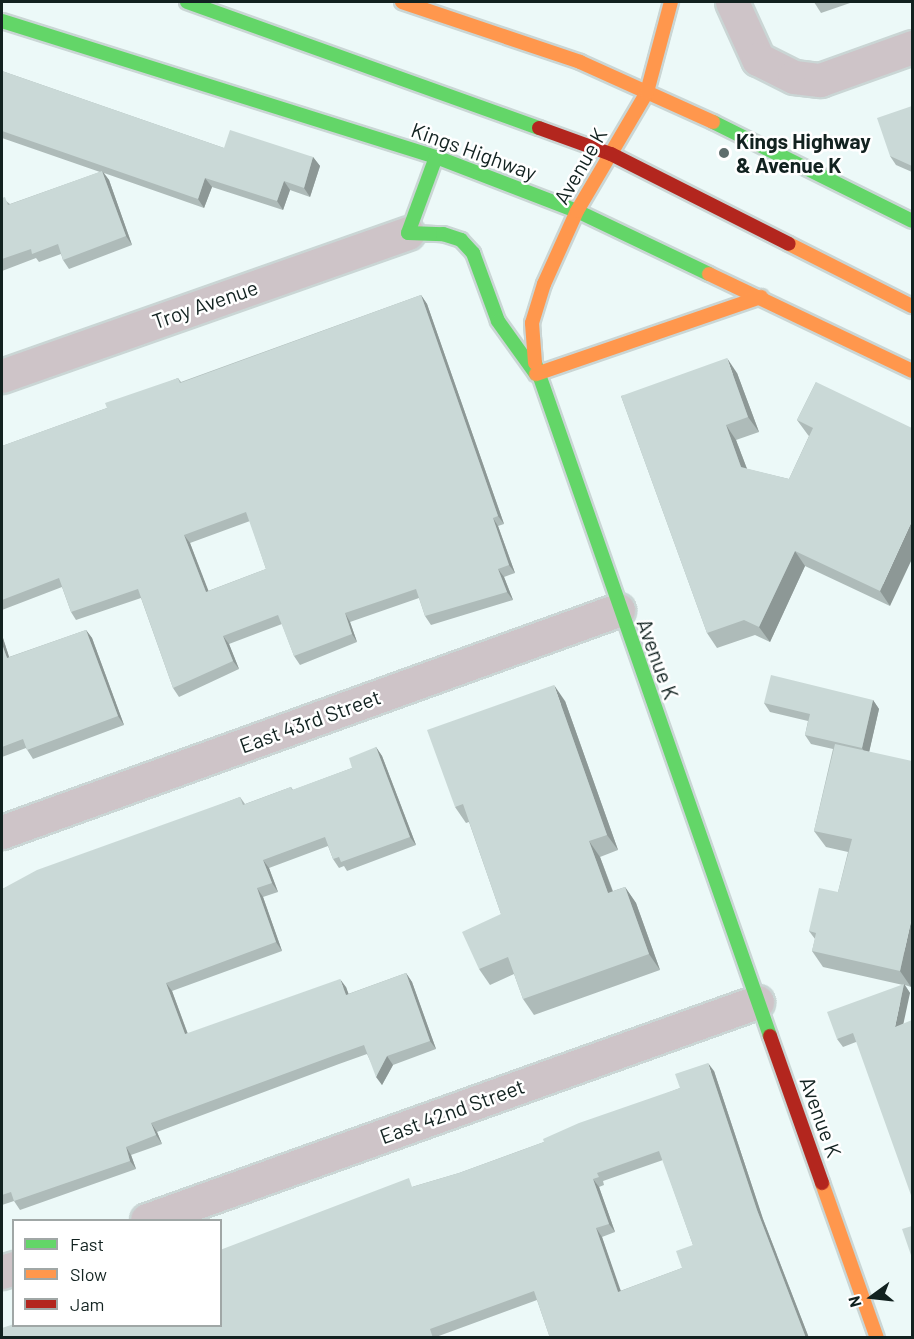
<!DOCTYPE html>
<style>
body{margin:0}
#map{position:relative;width:914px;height:1339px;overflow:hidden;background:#ecf9f8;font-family:Barlow,sans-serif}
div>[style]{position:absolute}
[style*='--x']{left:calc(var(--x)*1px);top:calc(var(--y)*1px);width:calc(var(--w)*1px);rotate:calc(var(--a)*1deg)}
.roads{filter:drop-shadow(2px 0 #cad6d5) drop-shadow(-2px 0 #cad6d5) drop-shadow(0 2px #cad6d5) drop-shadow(0 -2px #cad6d5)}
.street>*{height:33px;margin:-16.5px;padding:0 16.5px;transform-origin:16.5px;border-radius:16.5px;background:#cec4c8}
.fast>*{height:14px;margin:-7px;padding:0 7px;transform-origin:7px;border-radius:7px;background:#63d668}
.slow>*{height:14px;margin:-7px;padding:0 7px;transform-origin:7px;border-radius:7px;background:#ff974d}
.jam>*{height:14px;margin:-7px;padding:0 7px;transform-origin:7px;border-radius:7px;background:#b3261e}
.wall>*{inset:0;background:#aebbb9}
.shaded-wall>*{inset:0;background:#8d9896}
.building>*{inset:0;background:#cad9d7}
.dots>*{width:16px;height:16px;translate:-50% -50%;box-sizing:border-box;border:3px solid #fff;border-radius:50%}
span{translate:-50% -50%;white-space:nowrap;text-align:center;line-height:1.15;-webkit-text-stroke:5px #fff;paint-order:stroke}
.poi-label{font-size:21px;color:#122220;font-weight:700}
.left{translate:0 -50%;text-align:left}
.street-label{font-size:21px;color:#122220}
.frame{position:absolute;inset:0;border:3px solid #122220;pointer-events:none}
.legend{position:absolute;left:12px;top:1219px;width:210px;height:108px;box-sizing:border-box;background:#fff;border:2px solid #a0a7a6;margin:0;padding:8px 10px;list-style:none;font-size:18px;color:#122220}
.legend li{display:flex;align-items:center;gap:12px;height:30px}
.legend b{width:30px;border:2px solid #a0a7a6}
.north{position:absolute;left:842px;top:1267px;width:60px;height:60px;-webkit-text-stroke:4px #fff;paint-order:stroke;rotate:255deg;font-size:16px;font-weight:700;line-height:24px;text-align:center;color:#122220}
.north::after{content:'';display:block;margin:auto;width:21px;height:27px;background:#122220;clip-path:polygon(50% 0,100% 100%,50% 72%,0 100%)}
</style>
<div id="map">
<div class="roads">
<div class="street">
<i style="--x:732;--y:2;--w:63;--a:65.5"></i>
<i style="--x:758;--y:59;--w:40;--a:26.6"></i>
<i style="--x:794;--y:77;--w:26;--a:7"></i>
<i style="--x:820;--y:80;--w:98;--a:-19.7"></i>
<i style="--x:2;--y:376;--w:430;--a:-19.4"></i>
<i style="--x:2;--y:832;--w:655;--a:-19.82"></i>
<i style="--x:147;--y:1220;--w:648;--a:-19.67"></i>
<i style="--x:2;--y:1272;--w:13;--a:-18"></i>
</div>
<div class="fast">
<i style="--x:187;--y:2;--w:374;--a:19.7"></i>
<i style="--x:2;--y:21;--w:455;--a:17.4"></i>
<i style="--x:436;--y:157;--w:151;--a:21"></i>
<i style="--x:577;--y:211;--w:146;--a:25.5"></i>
<i style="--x:713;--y:122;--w:222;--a:26.4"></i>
<i style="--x:436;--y:157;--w:81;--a:110.2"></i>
<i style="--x:408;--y:233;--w:35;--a:2"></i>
<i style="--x:443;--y:234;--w:19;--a:18"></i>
<i style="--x:461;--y:240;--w:18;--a:47"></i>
<i style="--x:473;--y:253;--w:72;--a:69.8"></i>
<i style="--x:498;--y:321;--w:65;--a:54.4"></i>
<i style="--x:535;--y:363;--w:713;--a:70.75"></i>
</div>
<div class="slow">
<i style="--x:402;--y:2;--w:188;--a:18.6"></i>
<i style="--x:580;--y:62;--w:146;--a:24.3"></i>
<i style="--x:789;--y:244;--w:138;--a:26.8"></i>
<i style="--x:709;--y:274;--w:225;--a:25.5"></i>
<i style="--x:535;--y:363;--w:40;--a:-94.3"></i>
<i style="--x:532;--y:323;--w:41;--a:-72.9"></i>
<i style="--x:544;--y:284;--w:80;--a:-65.7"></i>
<i style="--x:577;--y:211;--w:138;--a:-59.5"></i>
<i style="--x:647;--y:92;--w:93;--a:-75.1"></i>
<i style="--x:536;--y:374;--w:238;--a:-18.9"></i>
<i style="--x:822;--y:1183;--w:164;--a:70.5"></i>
</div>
<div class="jam">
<i style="--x:539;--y:128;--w:77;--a:19.9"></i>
<i style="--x:611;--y:154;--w:199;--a:26.8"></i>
<i style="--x:770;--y:1036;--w:156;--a:70.5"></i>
</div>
</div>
<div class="wall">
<i style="clip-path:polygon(814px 2px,853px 2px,821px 13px)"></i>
<i style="clip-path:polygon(2px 71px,224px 148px,313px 157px,320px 166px,310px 197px,290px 190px,283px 210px,212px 187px,204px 208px,104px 173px,109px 180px,132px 245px,69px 269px,63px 260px,61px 254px,39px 262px,36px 258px,2px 271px,2px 198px,10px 204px,100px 172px,2px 138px)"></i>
<i style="clip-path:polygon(912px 106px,912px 172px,896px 165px,890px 156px)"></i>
<i style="clip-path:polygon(evenodd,421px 295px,427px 304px,504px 524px,498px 526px,515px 573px,504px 577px,513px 600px,431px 625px,425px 616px,419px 598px,350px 622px,357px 642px,300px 665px,294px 656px,282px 624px,229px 644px,239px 669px,179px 697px,173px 688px,141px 598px,76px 620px,71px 612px,62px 587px,2px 610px,2px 446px,107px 408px,178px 378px,181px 382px,421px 295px,250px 521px,266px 569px,208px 591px,190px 543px,250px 521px)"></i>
<i style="clip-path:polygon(737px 373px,759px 432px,736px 440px,747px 469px,789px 479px,809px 436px,808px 435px,797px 420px,816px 382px,890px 606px,805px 566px,770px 642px,755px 635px,717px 648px,707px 633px,621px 396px)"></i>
<i style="clip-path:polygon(86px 630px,92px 638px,124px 725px,33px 759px,26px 748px,2px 757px,2px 635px,9px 657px)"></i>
<i style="clip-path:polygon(873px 700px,879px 709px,869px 752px,911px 987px,905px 985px,910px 993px,856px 1042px,843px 1047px,837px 1039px,903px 985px,823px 967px,812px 951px,815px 939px,809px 931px,838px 892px,848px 852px,826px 847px,814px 831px,833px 749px,811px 744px,805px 735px,808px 721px,770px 712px,764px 703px)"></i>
<i style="clip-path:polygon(565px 701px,618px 850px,600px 857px,613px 891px,625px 887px,636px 903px,660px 970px,534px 1015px,523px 999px,514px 974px,490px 985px,479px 969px,501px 914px,469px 822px,466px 823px,455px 807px)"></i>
<i style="clip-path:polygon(376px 747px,382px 756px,416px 845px,347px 871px,344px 866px,339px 868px,333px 859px,328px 846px,269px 868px,278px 892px,263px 897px,282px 951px,172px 991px,188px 1034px,346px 987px,348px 994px,406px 973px,412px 982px,436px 1049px,393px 1065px,382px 1085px,367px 1054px,339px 1064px,157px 1132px,162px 1144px,131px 1155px,136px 1169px,20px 1210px,14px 1201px,2px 1205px,2px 889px,240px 797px,245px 804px,291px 787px,293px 790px,352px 768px)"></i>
<i style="clip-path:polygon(evenodd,714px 1071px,763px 1219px,809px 1338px,550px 1338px,537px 1300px,436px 1337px,14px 1326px,415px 1186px,459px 1173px,544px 1142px,680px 1088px,714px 1071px,663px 1160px,693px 1245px,682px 1268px,620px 1291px,602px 1237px,615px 1232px,599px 1187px,604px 1185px,603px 1181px,663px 1160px)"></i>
</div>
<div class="shaded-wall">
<i style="clip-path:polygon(313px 157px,320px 166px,310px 197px,304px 188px)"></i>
<i style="clip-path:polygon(102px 171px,109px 180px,132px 245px,126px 236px)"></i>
<i style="clip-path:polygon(205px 178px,212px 187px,204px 208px,198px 199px)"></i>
<i style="clip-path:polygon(284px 181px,290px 190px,283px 210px,277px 201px)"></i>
<i style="clip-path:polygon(421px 295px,427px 304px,504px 524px,498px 516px)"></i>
<i style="clip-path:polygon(727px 358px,737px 373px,759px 432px,748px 417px)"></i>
<i style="clip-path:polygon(726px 425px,736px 440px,752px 482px,741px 467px)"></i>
<i style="clip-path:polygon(493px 518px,498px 526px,515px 573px,509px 565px)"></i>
<i style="clip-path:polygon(912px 521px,912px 559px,890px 606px,880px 591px)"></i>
<i style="clip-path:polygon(184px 535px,190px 543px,212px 600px,206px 592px)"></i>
<i style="clip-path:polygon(795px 551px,805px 566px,770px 642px,759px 627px)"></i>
<i style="clip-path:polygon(498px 569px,504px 577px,513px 600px,507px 592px)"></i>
<i style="clip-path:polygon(345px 613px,350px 622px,357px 642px,352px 634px)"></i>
<i style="clip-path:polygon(86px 630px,92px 638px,124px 725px,118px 716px)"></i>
<i style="clip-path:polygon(2px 635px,12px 666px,7px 658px,2px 644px)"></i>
<i style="clip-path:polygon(223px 636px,229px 644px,239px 669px,233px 661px)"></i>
<i style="clip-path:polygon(554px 685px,565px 701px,618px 850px,607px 835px)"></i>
<i style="clip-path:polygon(873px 700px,879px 709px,868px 757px,862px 748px)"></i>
<i style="clip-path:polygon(376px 747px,382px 756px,416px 845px,410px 837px)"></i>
<i style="clip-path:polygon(589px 841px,600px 857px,619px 909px,608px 893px)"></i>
<i style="clip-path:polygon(263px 860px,269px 868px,278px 892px,272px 883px)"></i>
<i style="clip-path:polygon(625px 887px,636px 903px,660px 970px,649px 954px)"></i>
<i style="clip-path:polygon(257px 888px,263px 897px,282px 951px,276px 942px)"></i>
<i style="clip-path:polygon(912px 917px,912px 982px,911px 987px,900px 971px)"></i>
<i style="clip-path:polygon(406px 973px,412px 982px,436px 1049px,430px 1041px)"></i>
<i style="clip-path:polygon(340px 979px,346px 987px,352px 1003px,346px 995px)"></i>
<i style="clip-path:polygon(166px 983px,172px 991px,191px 1043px,185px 1034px)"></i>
<i style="clip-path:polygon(904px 984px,910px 993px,901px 1035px,895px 1027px)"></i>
<i style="clip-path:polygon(387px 1056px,393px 1065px,382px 1085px,376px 1077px)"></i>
<i style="clip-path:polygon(708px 1063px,714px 1071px,763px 1219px,809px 1338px,806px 1338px,757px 1210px)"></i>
<i style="clip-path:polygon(151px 1123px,157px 1132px,162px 1144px,156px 1135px)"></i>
<i style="clip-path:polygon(126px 1147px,131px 1155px,136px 1169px,130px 1161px)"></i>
<i style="clip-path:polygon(593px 1179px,599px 1187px,615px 1232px,609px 1224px)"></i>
<i style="clip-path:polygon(596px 1228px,602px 1237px,624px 1300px,618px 1292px)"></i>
</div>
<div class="building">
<i style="clip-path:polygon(2px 71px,224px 148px,230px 130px,313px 157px,304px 188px,284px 181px,277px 201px,205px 178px,198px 199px,2px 131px)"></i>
<i style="clip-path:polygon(912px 106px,912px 166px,890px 156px,877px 118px)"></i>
<i style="clip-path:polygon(102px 171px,126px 236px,63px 260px,58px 244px,32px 254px,31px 249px,2px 259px,2px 198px,5px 197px,8px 205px)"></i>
<i style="clip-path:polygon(evenodd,421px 295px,498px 516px,493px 518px,509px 565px,498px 569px,507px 592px,425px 616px,416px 589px,345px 613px,352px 634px,294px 656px,278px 615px,223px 636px,233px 661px,173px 688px,138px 589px,71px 612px,59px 578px,2px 600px,2px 446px,107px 408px,105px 403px,178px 378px,180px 383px,421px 295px,246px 512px,266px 569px,206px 592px,184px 535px,246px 512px)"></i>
<i style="clip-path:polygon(727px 358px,748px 417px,726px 425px,741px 467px,789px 479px,813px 428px,797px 420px,816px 382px,912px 428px,912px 521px,880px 591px,795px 551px,759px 627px,744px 620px,707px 633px,621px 396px)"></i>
<i style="clip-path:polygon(86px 630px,118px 716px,27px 750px,23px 739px,2px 747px,2px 644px,7px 658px)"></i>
<i style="clip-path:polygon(771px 675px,873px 700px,862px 748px,805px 735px,810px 714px,764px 703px)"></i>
<i style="clip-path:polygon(554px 685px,607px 835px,589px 841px,608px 893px,625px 887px,649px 954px,523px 999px,508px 957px,479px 969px,462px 932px,501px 914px,463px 804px,455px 807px,427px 730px)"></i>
<i style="clip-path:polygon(835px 744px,912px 761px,912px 917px,900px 971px,812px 951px,816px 933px,809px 931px,819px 888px,838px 892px,852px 839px,814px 831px)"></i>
<i style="clip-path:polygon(376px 747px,410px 837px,341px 862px,339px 857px,333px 859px,325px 837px,263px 860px,272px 883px,257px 888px,276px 942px,166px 983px,185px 1034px,340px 979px,346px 995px,406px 973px,430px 1041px,387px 1056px,376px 1077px,364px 1045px,333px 1056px,151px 1123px,156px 1135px,126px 1147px,130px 1161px,14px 1201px,11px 1192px,2px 1195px,2px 889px,37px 870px,240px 797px,243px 805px,291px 787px,292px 790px,352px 768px,349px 758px)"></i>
<i style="clip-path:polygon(904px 984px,895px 1027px,912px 1020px,912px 1198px,853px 1033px,837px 1039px,827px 1012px)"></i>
<i style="clip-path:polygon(evenodd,708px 1063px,757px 1210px,806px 1338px,550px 1338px,534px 1291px,430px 1329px,433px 1338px,2px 1338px,2px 1328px,14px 1324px,14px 1326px,220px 1326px,220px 1250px,409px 1178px,412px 1187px,459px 1173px,544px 1142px,543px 1139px,579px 1123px,680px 1088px,675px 1074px,708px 1063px,659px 1151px,693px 1245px,676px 1251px,682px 1268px,618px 1292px,596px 1228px,609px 1224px,593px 1179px,599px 1177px,597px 1173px,659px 1151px)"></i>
<i style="clip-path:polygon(912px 1226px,912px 1258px,902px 1229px)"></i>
</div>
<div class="dots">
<i style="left:724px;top:153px;background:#5e6d6c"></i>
</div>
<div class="poi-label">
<span class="left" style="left:736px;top:153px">Kings Highway<br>&amp; Avenue K</span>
</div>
<div class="street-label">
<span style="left:474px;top:151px;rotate:20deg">Kings Highway</span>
<span style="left:580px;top:166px;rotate:-60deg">Avenue K</span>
<span style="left:205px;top:304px;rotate:-19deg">Troy Avenue</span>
<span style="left:658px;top:659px;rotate:70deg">Avenue K</span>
<span style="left:310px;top:721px;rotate:-20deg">East 43rd Street</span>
<span style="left:452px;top:1111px;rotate:-20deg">East 42nd Street</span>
<span style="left:821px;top:1117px;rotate:70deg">Avenue K</span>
</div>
<div class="frame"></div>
<ul class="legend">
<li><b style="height:8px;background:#63d668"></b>Fast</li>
<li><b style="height:8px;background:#ff974d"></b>Slow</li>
<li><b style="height:8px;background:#b3261e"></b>Jam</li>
</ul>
<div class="north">N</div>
</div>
